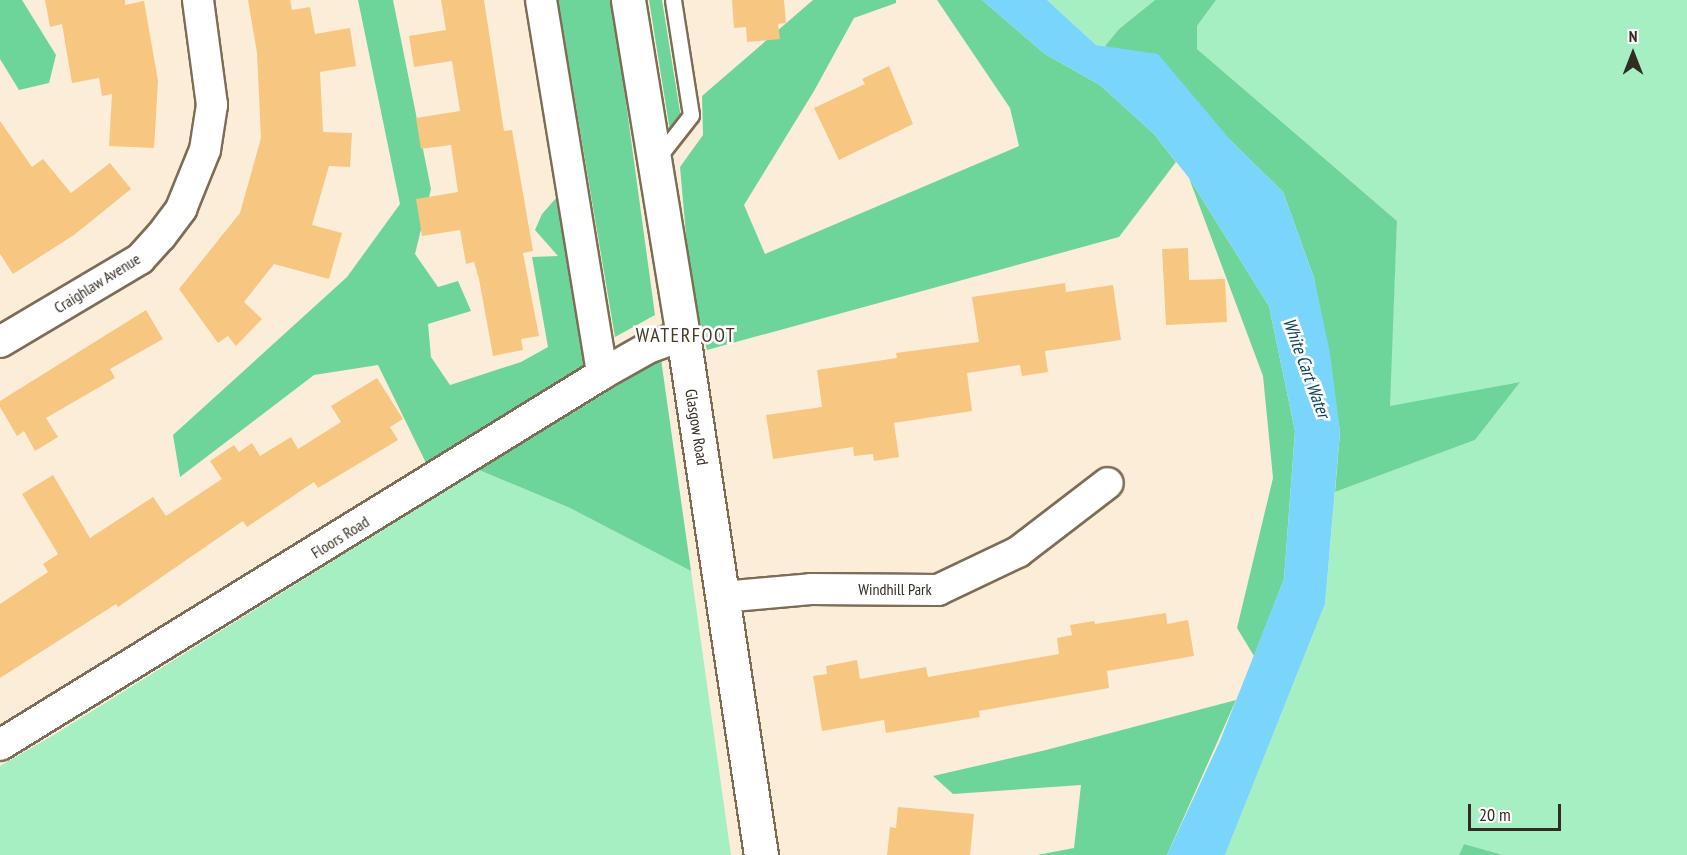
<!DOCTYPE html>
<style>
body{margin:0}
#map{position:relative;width:1687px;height:855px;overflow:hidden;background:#fcedd9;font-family:"PT Sans Narrow",sans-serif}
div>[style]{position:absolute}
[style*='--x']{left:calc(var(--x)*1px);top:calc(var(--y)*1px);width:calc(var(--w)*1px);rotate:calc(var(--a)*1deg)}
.green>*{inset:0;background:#a5efc2}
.forest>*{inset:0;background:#6ed59a}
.water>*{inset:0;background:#7ad5fd}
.building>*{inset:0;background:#f7c681}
.roads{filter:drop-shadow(2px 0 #7d6d56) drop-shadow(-2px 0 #7d6d56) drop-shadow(0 2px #7d6d56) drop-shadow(0 -2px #7d6d56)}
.lane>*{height:15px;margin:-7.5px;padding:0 7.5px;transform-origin:7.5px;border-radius:7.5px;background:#fff}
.street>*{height:30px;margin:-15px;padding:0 15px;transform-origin:15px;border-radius:15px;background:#fff}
.secondary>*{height:33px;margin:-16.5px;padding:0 16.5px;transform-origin:16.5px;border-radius:16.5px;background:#fff}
span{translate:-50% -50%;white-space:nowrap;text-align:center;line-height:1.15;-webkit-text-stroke:5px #fff;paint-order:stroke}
.street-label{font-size:16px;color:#332c22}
.water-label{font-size:18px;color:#0d4358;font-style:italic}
.quarter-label{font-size:20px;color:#483924;letter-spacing:1.5px}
.north{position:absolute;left:1603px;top:24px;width:60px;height:60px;-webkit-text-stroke:4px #fff;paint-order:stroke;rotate:0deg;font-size:16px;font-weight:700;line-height:24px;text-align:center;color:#332c22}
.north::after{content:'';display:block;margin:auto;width:21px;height:27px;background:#332c22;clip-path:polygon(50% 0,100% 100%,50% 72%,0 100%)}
.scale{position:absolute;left:1468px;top:804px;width:93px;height:27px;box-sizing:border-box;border:3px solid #332c22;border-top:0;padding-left:8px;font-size:18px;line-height:21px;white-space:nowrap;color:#332c22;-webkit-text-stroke:4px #fff;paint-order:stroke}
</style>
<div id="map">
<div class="green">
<i style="clip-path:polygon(1047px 0,1155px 0,1119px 29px,1105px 46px,1096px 45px)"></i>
<i style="clip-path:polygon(1216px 0,1687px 0,1687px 855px,1503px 855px,1464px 844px,1459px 855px,1225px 855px,1325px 604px,1335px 492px,1475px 440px,1519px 382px,1389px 407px,1397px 221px,1197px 49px,1197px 26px)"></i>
<i style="clip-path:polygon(479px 470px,570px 508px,691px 571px,731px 855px,0 855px,0 766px,57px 733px)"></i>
</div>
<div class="forest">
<i style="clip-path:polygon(0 0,22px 0,56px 55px,49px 83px,19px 90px,0 59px)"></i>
<i style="clip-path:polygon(358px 0,393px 0,431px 189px,415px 254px,438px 287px,458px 281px,471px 311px,428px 324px,431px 357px,450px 385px,521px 362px,548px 347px,532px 257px,558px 256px,535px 230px,542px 214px,557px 197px,588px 363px,427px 465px,378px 365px,314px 375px,180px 477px,173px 435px,347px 277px,400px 204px)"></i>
<i style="clip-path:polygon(558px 0,612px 0,655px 315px,615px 337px)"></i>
<i style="clip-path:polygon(649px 0,662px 0,681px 118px,670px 131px)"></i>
<i style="clip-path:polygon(813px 0,896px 0,896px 3px,854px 18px,814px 91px,744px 205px,765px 254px,1019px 146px,1010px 108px,937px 0,982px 0,1045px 54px,1100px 85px,1154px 134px,1176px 162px,1119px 237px,707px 350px,690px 280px,680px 167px,703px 135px,702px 96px)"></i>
<i style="clip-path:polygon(1155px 0,1216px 0,1197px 26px,1197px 49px,1397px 221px,1390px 406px,1520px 382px,1475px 440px,1335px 492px,1340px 432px,1314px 278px,1283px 192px,1232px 142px,1105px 46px,1119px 29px)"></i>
<i style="clip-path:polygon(1189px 178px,1269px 306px,1295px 431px,1284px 579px,1254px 656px,1237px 628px,1273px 478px,1263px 376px)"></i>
<i style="clip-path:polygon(661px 359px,691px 571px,570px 508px,479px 470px)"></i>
<i style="clip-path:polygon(1236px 700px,1167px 855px,1037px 855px,1074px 848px,1081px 785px,953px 794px,933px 776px,1046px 750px)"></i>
<i style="clip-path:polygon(1464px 844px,1503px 855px,1459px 855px)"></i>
</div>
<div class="water">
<i style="clip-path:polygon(982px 0,1047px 0,1096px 45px,1158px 54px,1232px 142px,1283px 192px,1314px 278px,1330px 353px,1340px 432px,1325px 604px,1225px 855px,1167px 855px,1220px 741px,1284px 579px,1295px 431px,1269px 306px,1189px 178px,1154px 134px,1100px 85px,1045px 54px)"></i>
</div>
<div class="building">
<i style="clip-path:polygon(45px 0,125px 0,125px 5px,144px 1px,158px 81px,154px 148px,109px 146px,112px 94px,102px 96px,99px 78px,72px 83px,62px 24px,50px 27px)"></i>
<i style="clip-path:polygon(248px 0,290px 0,292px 10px,310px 7px,315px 34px,350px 28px,356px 66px,320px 72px,323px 132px,352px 133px,350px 167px,329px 166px,312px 225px,342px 233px,329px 279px,274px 264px,244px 302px,262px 319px,236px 346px,228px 336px,218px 343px,179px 289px,240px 213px,261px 138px,257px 53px)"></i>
<i style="clip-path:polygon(441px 0,484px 0,504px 131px,512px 130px,533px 251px,523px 253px,539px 336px,521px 339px,523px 350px,493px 356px,479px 279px,474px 262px,466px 264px,460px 230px,422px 236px,416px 199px,458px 192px,451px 145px,421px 149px,416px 118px,460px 111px,452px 61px,414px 67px,409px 36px,446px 30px)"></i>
<i style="clip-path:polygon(732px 0,784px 0,786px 23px,778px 24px,780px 39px,747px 42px,746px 27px,734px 28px)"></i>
<i style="clip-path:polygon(889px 66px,913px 124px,839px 160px,814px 108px,865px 84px,862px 79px)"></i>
<i style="clip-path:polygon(0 121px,32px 167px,43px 159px,71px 193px,110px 163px,131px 189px,74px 235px,13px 274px,0 254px)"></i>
<i style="clip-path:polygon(1188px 248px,1189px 280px,1225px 279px,1227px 322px,1166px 325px,1162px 249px)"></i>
<i style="clip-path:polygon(1065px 283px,1066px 292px,1113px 285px,1121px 340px,1045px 351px,1048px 372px,1022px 376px,1020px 365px,967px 373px,972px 411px,894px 423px,899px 457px,874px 461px,873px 454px,854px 456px,853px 447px,773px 459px,766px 415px,822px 407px,817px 370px,897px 358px,896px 353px,979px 342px,972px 297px)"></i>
<i style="clip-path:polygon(146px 310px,163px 339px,110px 369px,115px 378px,46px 418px,58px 437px,35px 451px,24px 431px,17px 436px,0 407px,0 401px)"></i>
<i style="clip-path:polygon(377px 378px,403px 419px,390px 427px,398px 440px,318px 488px,314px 482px,247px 527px,243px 521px,118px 607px,116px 604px,0 678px,0 604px,48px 572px,43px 564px,58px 554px,22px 494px,53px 475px,90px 538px,153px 497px,166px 516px,222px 479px,210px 461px,234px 445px,239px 452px,252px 443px,260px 456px,291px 437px,298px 449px,341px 422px,331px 406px)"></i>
<i style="clip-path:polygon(1166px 613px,1167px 624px,1188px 620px,1194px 656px,1107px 671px,1109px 688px,979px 711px,980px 717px,886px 733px,884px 720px,822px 731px,813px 676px,827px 674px,826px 666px,857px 660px,860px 679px,926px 667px,928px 677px,1059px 654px,1057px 638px,1072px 635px,1070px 625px,1094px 621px,1095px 624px)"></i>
<i style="clip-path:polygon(898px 807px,974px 814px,970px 855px,887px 855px,890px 827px,896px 828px)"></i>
</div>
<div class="roads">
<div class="lane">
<i style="--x:656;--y:160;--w:57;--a:-52.1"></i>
<i style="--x:691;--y:115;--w:116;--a:-98.9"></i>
</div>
<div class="street">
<i style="--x:541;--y:0;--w:379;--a:80.7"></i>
<i style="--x:0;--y:342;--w:163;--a:-30.7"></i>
<i style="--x:140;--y:259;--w:31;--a:-48"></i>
<i style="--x:161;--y:236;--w:34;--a:-53"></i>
<i style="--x:181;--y:209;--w:64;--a:-67.9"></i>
<i style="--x:205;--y:150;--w:46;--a:-81.2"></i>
<i style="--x:212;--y:105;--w:106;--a:-97.6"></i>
<i style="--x:722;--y:597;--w:89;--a:-5.1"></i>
<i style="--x:811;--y:589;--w:127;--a:0.5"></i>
<i style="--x:938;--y:590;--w:89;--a:-25.4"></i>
<i style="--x:1018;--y:552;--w:113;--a:-37.5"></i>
<i style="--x:0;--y:745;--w:707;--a:-31.64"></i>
<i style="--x:602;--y:374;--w:53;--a:-29.5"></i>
<i style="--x:648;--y:348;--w:37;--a:-20"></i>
</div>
<div class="secondary">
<i style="--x:628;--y:0;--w:339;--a:80.7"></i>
<i style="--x:683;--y:335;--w:526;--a:81.47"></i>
</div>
</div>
<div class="street-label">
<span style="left:97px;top:283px;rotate:-32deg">Craighlaw Avenue</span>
<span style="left:697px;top:427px;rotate:81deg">Glasgow Road</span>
<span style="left:340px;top:537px;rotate:-32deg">Floors Road</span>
<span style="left:895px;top:589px">Windhill Park</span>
</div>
<div class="water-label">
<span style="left:1306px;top:368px;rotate:70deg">White Cart Water</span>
</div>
<div class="quarter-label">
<span style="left:686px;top:335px">WATERFOOT</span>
</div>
<div class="north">N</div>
<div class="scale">20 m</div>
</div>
